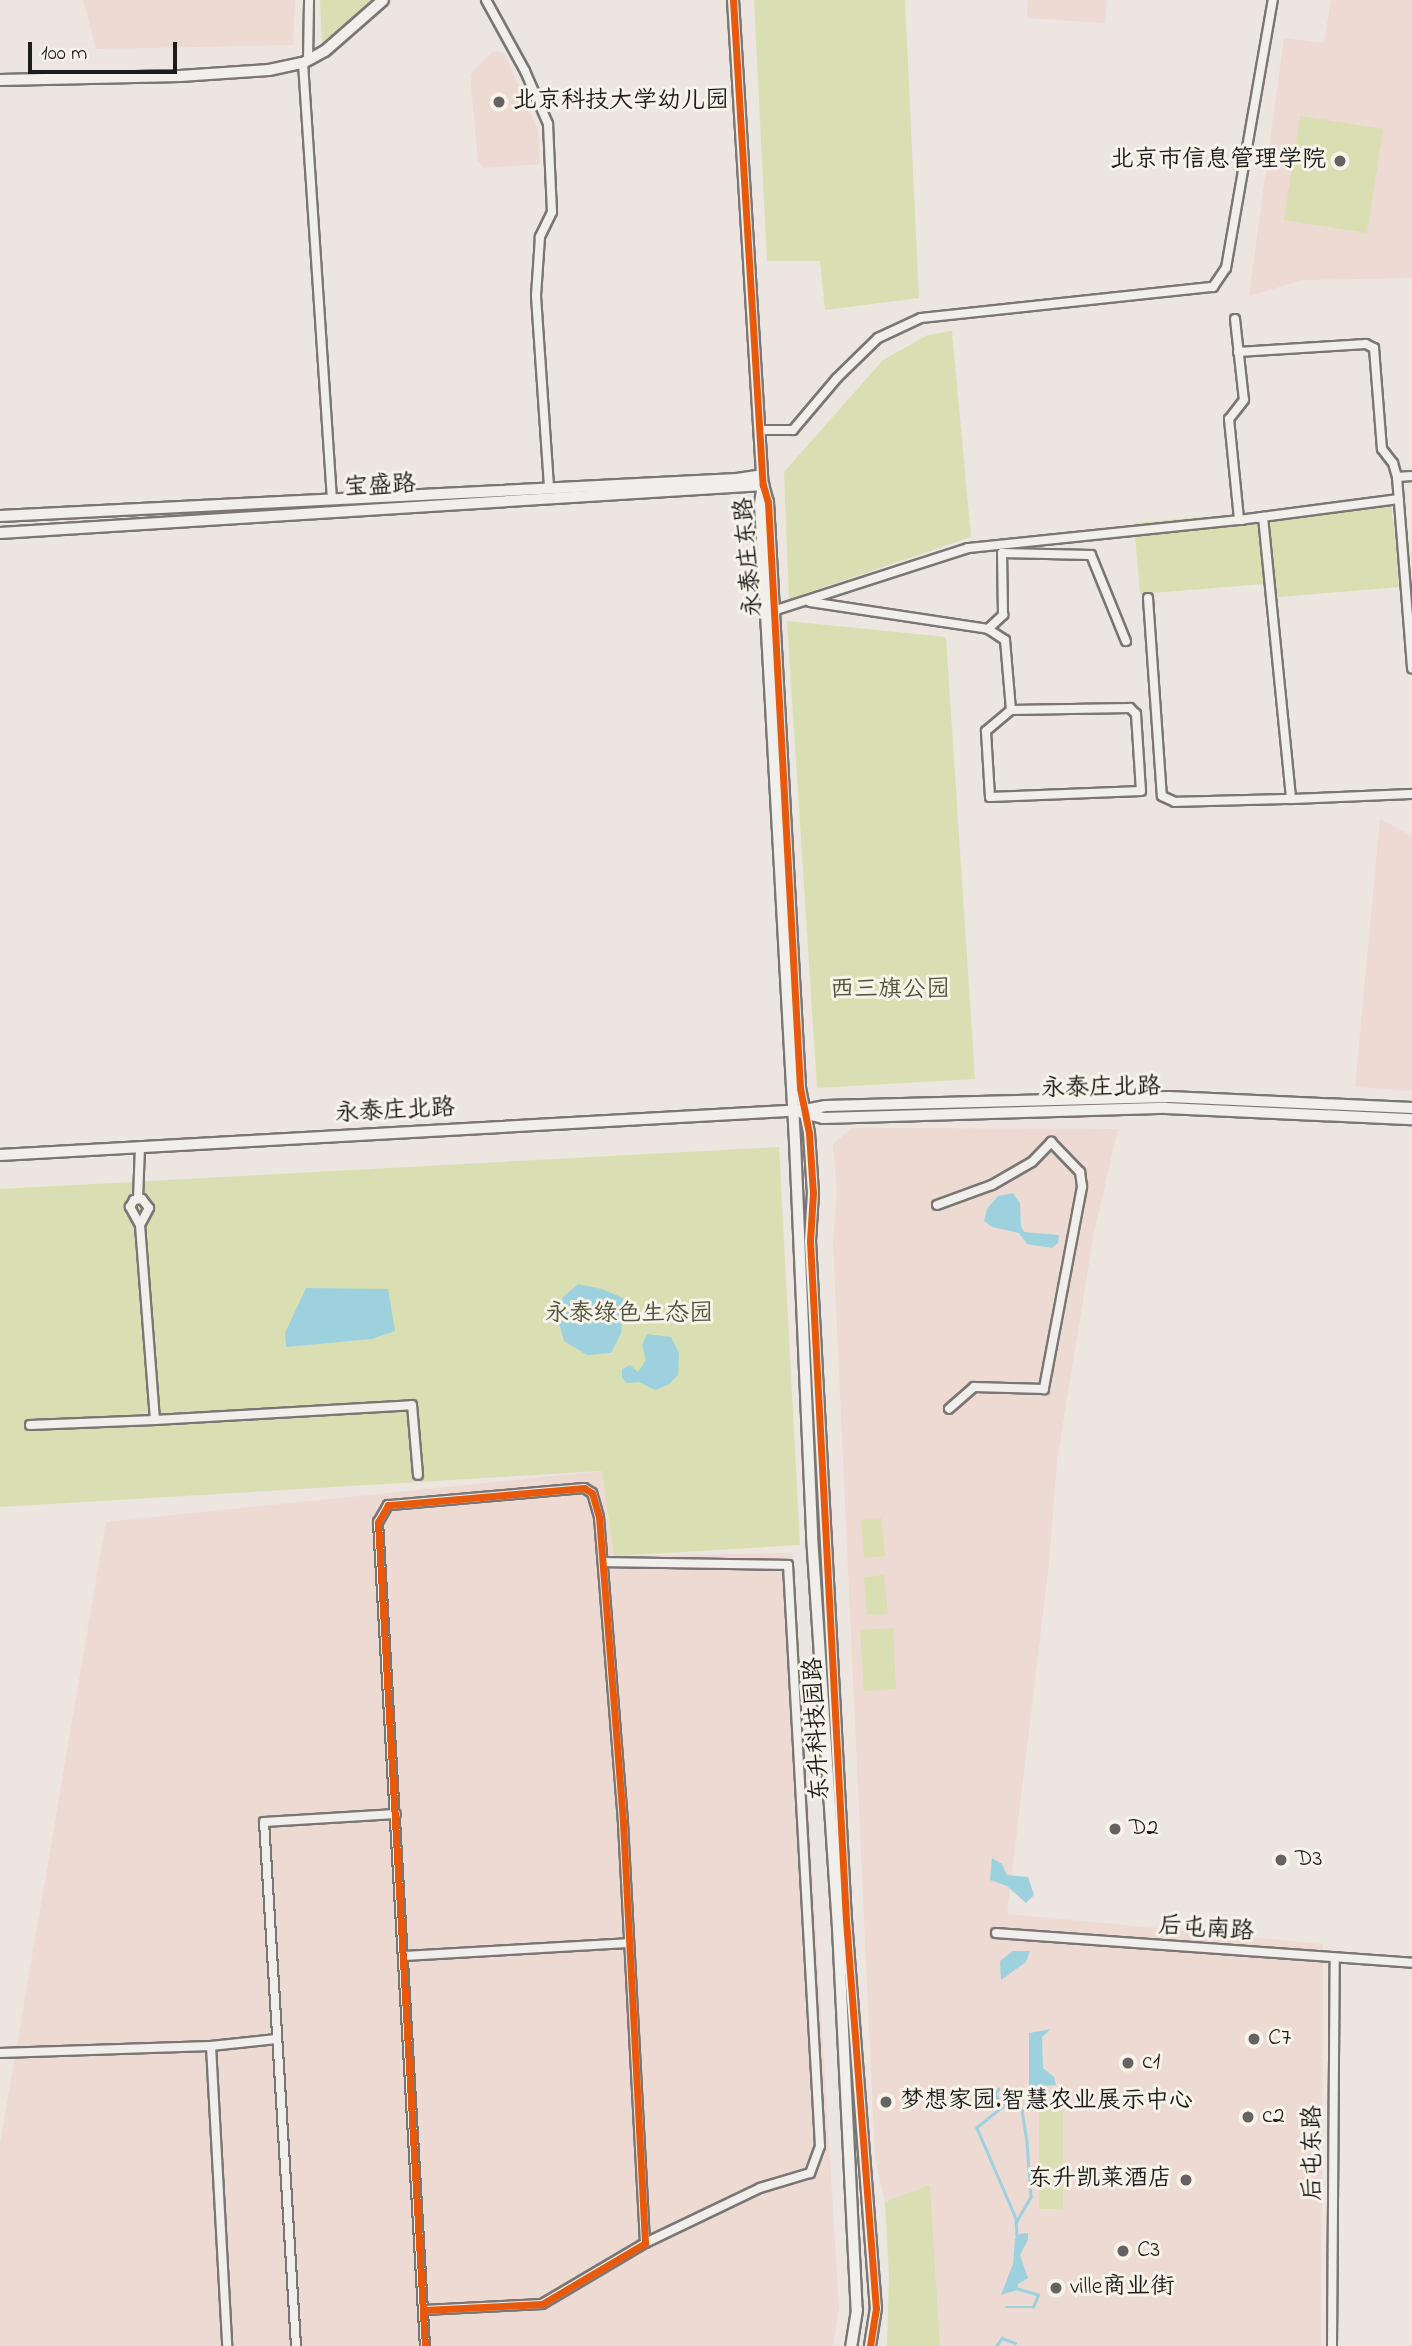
<!DOCTYPE html>
<meta charset="utf-8">
<style>
body{margin:0}
#map{position:relative;width:1412px;height:2346px;overflow:hidden;background:#ece5e0;font-family:"Indie Flower","LXGW WenKai TC",sans-serif}
div>[style]{position:absolute}
[style*='--x']{left:calc(var(--x)*1px);top:calc(var(--y)*1px);width:calc(var(--w)*1px);rotate:calc(var(--a)*1deg)}
.built>*{inset:0;background:#eddad3}
.green>*{inset:0;background:#d9dfb3}
.water>*{inset:0;background:#9ed1de}
.stream>*{height:2.5px;margin:-1.25px;padding:0 1.25px;transform-origin:1.25px;border-radius:1.25px;background:#9ed1de}
.roads{filter:drop-shadow(2px 0 #7a7674) drop-shadow(-2px 0 #7a7674) drop-shadow(0 2px #7a7674) drop-shadow(0 -2px #7a7674)}
.street>*{height:8px;margin:-4px;padding:0 4px;transform-origin:4px;border-radius:4px;background:#f1efeb}
.secondary>*{height:10px;margin:-5px;padding:0 5px;transform-origin:5px;border-radius:5px;background:#f1efeb}
.cycleway>*{height:7px;margin:-3.5px;padding:0 3.5px;transform-origin:3.5px;border-radius:3.5px;background:#e8590c}
.dots>*{width:19px;height:19px;translate:-50% -50%;box-sizing:border-box;border:4px solid #f7f3e8;border-radius:50%}
span{translate:-50% -50%;white-space:nowrap;text-align:center;line-height:1.15;-webkit-text-stroke:6px #f7f3e8;paint-order:stroke}
.poi-label{font-size:24px;color:#1c1c1c}
.left{translate:0 -50%;text-align:left}
.right{translate:-100% -50%;text-align:right}
.street-label{font-size:24px;color:#1c1c1c}
.park-label{font-size:24px;color:#50553e}
.scale{position:absolute;left:28px;top:42px;width:149px;height:32px;box-sizing:border-box;border:4px solid #1c1c1c;border-top:0;padding-left:9px;font-size:21px;line-height:24px;white-space:nowrap;color:#1c1c1c;-webkit-text-stroke:5px #f7f3e8;paint-order:stroke}
</style>
<div id="map">
<div class="built">
<i style="clip-path:polygon(83px 0,295px 0,293px 45px,96px 49px)"></i>
<i style="clip-path:polygon(1028px 0,1107px 0,1105px 23px,1027px 18px)"></i>
<i style="clip-path:polygon(1331px 0,1412px 0,1412px 278px,1303px 280px,1249px 296px,1284px 38px,1324px 43px)"></i>
<i style="clip-path:polygon(493px 51px,504px 53px,538px 130px,540px 164px,484px 168px,478px 161px,470px 74px)"></i>
<i style="clip-path:polygon(1380px 819px,1412px 836px,1412px 1091px,1355px 1087px)"></i>
<i style="clip-path:polygon(852px 1128px,1118px 1129px,1094px 1232px,1057px 1461px,1049px 1563px,1007px 1914px,1323px 1944px,1321px 2346px,940px 2346px,930px 2186px,885px 2202px,875px 2158px,833px 1241px,837px 1192px,833px 1144px)"></i>
<i style="clip-path:polygon(602px 1471px,614px 1556px,793px 1553px,839px 2307px,833px 2346px,0 2346px,0 2145px,106px 1522px)"></i>
</div>
<div class="green">
<i style="clip-path:polygon(320px 0,375px 0,322px 43px)"></i>
<i style="clip-path:polygon(754px 0,905px 0,919px 298px,825px 310px,820px 261px,767px 261px)"></i>
<i style="clip-path:polygon(1300px 116px,1383px 129px,1367px 233px,1284px 220px)"></i>
<i style="clip-path:polygon(952px 331px,971px 537px,789px 599px,784px 472px,883px 360px,928px 335px)"></i>
<i style="clip-path:polygon(1391px 501px,1400px 587px,1266px 598px,1264px 584px,1140px 594px,1134px 523px)"></i>
<i style="clip-path:polygon(787px 621px,946px 637px,975px 1079px,817px 1088px)"></i>
<i style="clip-path:polygon(779px 1147px,800px 1545px,614px 1556px,602px 1471px,0 1507px,0 1189px)"></i>
<i style="clip-path:polygon(881px 1518px,885px 1556px,864px 1558px,861px 1520px)"></i>
<i style="clip-path:polygon(884px 1575px,888px 1614px,867px 1615px,864px 1577px)"></i>
<i style="clip-path:polygon(893px 1628px,896px 1689px,864px 1691px,860px 1630px)"></i>
<i style="clip-path:polygon(1039px 2101px,1063px 2102px,1063px 2209px,1039px 2209px)"></i>
<i style="clip-path:polygon(930px 2185px,940px 2346px,887px 2346px,889px 2275px,885px 2202px)"></i>
</div>
<div class="water">
<i style="clip-path:polygon(1013px 1193px,1020px 1203px,1021px 1226px,1024px 1232px,1059px 1235px,1058px 1243px,1052px 1248px,1027px 1244px,1019px 1233px,992px 1227px,984px 1221px,987px 1209px,998px 1196px)"></i>
<i style="clip-path:polygon(578px 1284px,602px 1289px,623px 1298px,621px 1333px,611px 1353px,587px 1355px,564px 1341px,557px 1316px,563px 1297px)"></i>
<i style="clip-path:polygon(306px 1288px,388px 1289px,395px 1331px,372px 1339px,286px 1347px,285px 1333px)"></i>
<i style="clip-path:polygon(647px 1334px,671px 1337px,679px 1353px,678px 1375px,668px 1385px,655px 1390px,639px 1382px,627px 1383px,622px 1378px,622px 1369px,630px 1365px,638px 1372px,646px 1360px,642px 1345px)"></i>
<i style="clip-path:polygon(992px 1858px,1002px 1864px,1007px 1875px,1028px 1877px,1034px 1895px,1026px 1903px,1007px 1886px,990px 1880px)"></i>
<i style="clip-path:polygon(1013px 1951px,1030px 1951px,1026px 1962px,1001px 1980px,1000px 1961px)"></i>
<i style="clip-path:polygon(1051px 2029px,1042px 2037px,1043px 2068px,1054px 2077px,1056px 2085px,1029px 2087px,1029px 2033px)"></i>
<i style="clip-path:polygon(1028px 2233px,1028px 2240px,1020px 2255px,1028px 2278px,1018px 2284px,1017px 2290px,1001px 2295px,1013px 2264px,1015px 2239px,1019px 2234px)"></i>
</div>
<div class="stream">
<i style="--x:999;--y:2089;--w:6;--a:129"></i>
<i style="--x:995;--y:2094;--w:12;--a:55"></i>
<i style="--x:1002;--y:2104;--w:21;--a:17"></i>
<i style="--x:1022;--y:2110;--w:32;--a:81"></i>
<i style="--x:1027;--y:2142;--w:55;--a:85.8"></i>
<i style="--x:1031;--y:2197;--w:30;--a:120"></i>
<i style="--x:1005;--y:2105;--w:36;--a:141"></i>
<i style="--x:977;--y:2128;--w:98;--a:66.6"></i>
<i style="--x:1016;--y:2218;--w:18;--a:87"></i>
<i style="--x:1006;--y:2307;--w:27;--a:0"></i>
<i style="--x:1033;--y:2307;--w:13;--a:-67"></i>
<i style="--x:1038;--y:2295;--w:22;--a:-164"></i>
<i style="--x:996;--y:2346;--w:10;--a:-53"></i>
<i style="--x:1002;--y:2338;--w:14;--a:21"></i>
</div>
<div class="roads">
<div class="street">
<i style="--x:486;--y:0;--w:81;--a:61.2"></i>
<i style="--x:525;--y:71;--w:58;--a:66.5"></i>
<i style="--x:548;--y:124;--w:88;--a:87.4"></i>
<i style="--x:552;--y:212;--w:28;--a:116"></i>
<i style="--x:540;--y:237;--w:59;--a:93.9"></i>
<i style="--x:536;--y:296;--w:191;--a:86.1"></i>
<i style="--x:308;--y:60;--w:60;--a:-89"></i>
<i style="--x:303;--y:63;--w:438;--a:86.2"></i>
<i style="--x:1235;--y:319;--w:81;--a:83.7"></i>
<i style="--x:1244;--y:400;--w:24;--a:128"></i>
<i style="--x:1229;--y:419;--w:101;--a:84.3"></i>
<i style="--x:1239;--y:520;--w:3;--a:0"></i>
<i style="--x:1238;--y:352;--w:128;--a:-3.6"></i>
<i style="--x:1366;--y:344;--w:9;--a:27"></i>
<i style="--x:1374;--y:348;--w:101;--a:85.5"></i>
<i style="--x:1382;--y:449;--w:18;--a:52"></i>
<i style="--x:1393;--y:463;--w:15;--a:74"></i>
<i style="--x:1397;--y:477;--w:192;--a:85.5"></i>
<i style="--x:759;--y:430;--w:34;--a:0"></i>
<i style="--x:793;--y:430;--w:68;--a:-49.8"></i>
<i style="--x:837;--y:378;--w:57;--a:-44.3"></i>
<i style="--x:878;--y:338;--w:47;--a:-24.9"></i>
<i style="--x:921;--y:318;--w:294;--a:-6.1"></i>
<i style="--x:1213;--y:287;--w:23;--a:-56"></i>
<i style="--x:1226;--y:268;--w:272;--a:-80.1"></i>
<i style="--x:1397;--y:477;--w:15;--a:-4"></i>
<i style="--x:1259;--y:518;--w:4;--a:-14"></i>
<i style="--x:1263;--y:517;--w:283;--a:84.3"></i>
<i style="--x:1291;--y:799;--w:121;--a:-2.4"></i>
<i style="--x:1148;--y:598;--w:198;--a:86"></i>
<i style="--x:1162;--y:796;--w:14;--a:25"></i>
<i style="--x:1175;--y:802;--w:116;--a:-1.5"></i>
<i style="--x:810;--y:602;--w:180;--a:8.6"></i>
<i style="--x:988;--y:629;--w:21;--a:-43"></i>
<i style="--x:1003;--y:615;--w:62;--a:-90.9"></i>
<i style="--x:1002;--y:553;--w:89;--a:1.3"></i>
<i style="--x:1091;--y:555;--w:93;--a:67.9"></i>
<i style="--x:770;--y:612;--w:208;--a:-17.9"></i>
<i style="--x:968;--y:548;--w:272;--a:-5.9"></i>
<i style="--x:1239;--y:520;--w:161;--a:-7.5"></i>
<i style="--x:988;--y:629;--w:20;--a:33"></i>
<i style="--x:1005;--y:640;--w:70;--a:85.1"></i>
<i style="--x:1011;--y:710;--w:119;--a:-1"></i>
<i style="--x:1130;--y:708;--w:8;--a:45"></i>
<i style="--x:1136;--y:714;--w:77;--a:86.3"></i>
<i style="--x:1141;--y:791;--w:151;--a:177.7"></i>
<i style="--x:990;--y:797;--w:66;--a:-93.5"></i>
<i style="--x:986;--y:731;--w:33;--a:-40"></i>
<i style="--x:138;--y:1199;--w:51;--a:-87.8"></i>
<i style="--x:142;--y:1199;--w:11;--a:52"></i>
<i style="--x:149;--y:1208;--w:19;--a:118"></i>
<i style="--x:140;--y:1225;--w:21;--a:-119"></i>
<i style="--x:130;--y:1207;--w:8;--a:-60"></i>
<i style="--x:134;--y:1200;--w:8;--a:-7"></i>
<i style="--x:937;--y:1205;--w:59;--a:-20"></i>
<i style="--x:992;--y:1185;--w:46;--a:-29.9"></i>
<i style="--x:1032;--y:1162;--w:28;--a:-46"></i>
<i style="--x:1051;--y:1142;--w:42;--a:46"></i>
<i style="--x:1080;--y:1172;--w:15;--a:82"></i>
<i style="--x:1082;--y:1187;--w:206;--a:100.7"></i>
<i style="--x:1044;--y:1389;--w:70;--a:-178.4"></i>
<i style="--x:974;--y:1387;--w:33;--a:139"></i>
<i style="--x:155;--y:1420;--w:257;--a:-3.3"></i>
<i style="--x:412;--y:1405;--w:70;--a:85.1"></i>
<i style="--x:30;--y:1425;--w:125;--a:-2.3"></i>
<i style="--x:155;--y:1420;--w:196;--a:-94.4"></i>
<i style="--x:603;--y:1562;--w:185;--a:0.9"></i>
<i style="--x:788;--y:1565;--w:582;--a:86.85"></i>
<i style="--x:820;--y:2146;--w:29;--a:110"></i>
<i style="--x:810;--y:2173;--w:52;--a:163.3"></i>
<i style="--x:760;--y:2188;--w:127;--a:154.4"></i>
<i style="--x:996;--y:1933;--w:417;--a:4.1"></i>
<i style="--x:404;--y:1956;--w:224;--a:-3.3"></i>
<i style="--x:211;--y:2046;--w:300;--a:86.9"></i>
<i style="--x:0;--y:2053;--w:211;--a:-1.9"></i>
<i style="--x:211;--y:2046;--w:66;--a:-6.1"></i>
<i style="--x:424;--y:2310;--w:118;--a:-2.9"></i>
<i style="--x:542;--y:2304;--w:120;--a:-30.6"></i>
<i style="--x:645;--y:2243;--w:422;--a:-93"></i>
<i style="--x:623;--y:1822;--w:306;--a:-94.5"></i>
<i style="--x:599;--y:1517;--w:25;--a:-106"></i>
<i style="--x:592;--y:1493;--w:9;--a:-148"></i>
<i style="--x:584;--y:1488;--w:197;--a:175"></i>
<i style="--x:388;--y:1505;--w:20;--a:120"></i>
<i style="--x:378;--y:1522;--w:825;--a:86.74"></i>
<i style="--x:296;--y:2346;--w:525;--a:-93.49"></i>
<i style="--x:264;--y:1822;--w:132;--a:-3.5"></i>
<i style="--x:1332;--y:2346;--w:387;--a:-89.6"></i>
</div>
<div class="secondary">
<i style="--x:733;--y:0;--w:486;--a:86.5"></i>
<i style="--x:763;--y:485;--w:18;--a:74"></i>
<i style="--x:768;--y:502;--w:587;--a:86.87"></i>
<i style="--x:800;--y:1088;--w:46;--a:78.7"></i>
<i style="--x:809;--y:1133;--w:60;--a:86.2"></i>
<i style="--x:813;--y:1193;--w:48;--a:93.6"></i>
<i style="--x:810;--y:1241;--w:680;--a:86.97"></i>
<i style="--x:846;--y:1920;--w:389;--a:85.6"></i>
<i style="--x:876;--y:2308;--w:38;--a:99"></i>
<i style="--x:0;--y:80;--w:180;--a:-1.3"></i>
<i style="--x:180;--y:76;--w:89;--a:-3.9"></i>
<i style="--x:269;--y:70;--w:35;--a:-12"></i>
<i style="--x:303;--y:63;--w:25;--a:-29"></i>
<i style="--x:325;--y:51;--w:77;--a:-41.3"></i>
<i style="--x:762;--y:490;--w:14;--a:98"></i>
<i style="--x:760;--y:504;--w:639;--a:86.86"></i>
<i style="--x:795;--y:1142;--w:394;--a:87.5"></i>
<i style="--x:812;--y:1536;--w:393;--a:86.2"></i>
<i style="--x:838;--y:1928;--w:382;--a:87.2"></i>
<i style="--x:857;--y:2310;--w:36;--a:99"></i>
<i style="--x:0;--y:516;--w:738;--a:-2.87"></i>
<i style="--x:737;--y:479;--w:25;--a:-9"></i>
<i style="--x:0;--y:533;--w:765;--a:-3.6"></i>
<i style="--x:802;--y:1113;--w:22;--a:13"></i>
<i style="--x:823;--y:1118;--w:343;--a:-1.7"></i>
<i style="--x:1166;--y:1108;--w:246;--a:2.6"></i>
<i style="--x:0;--y:1155;--w:806;--a:-3.2"></i>
<i style="--x:805;--y:1110;--w:21;--a:-11"></i>
<i style="--x:826;--y:1106;--w:343;--a:-1.5"></i>
<i style="--x:1169;--y:1097;--w:243;--a:2.6"></i>
</div>
</div>
<div class="cycleway">
<i style="--x:733;--y:0;--w:486;--a:86.5"></i>
<i style="--x:763;--y:485;--w:18;--a:74"></i>
<i style="--x:768;--y:502;--w:587;--a:86.87"></i>
<i style="--x:800;--y:1088;--w:46;--a:78.7"></i>
<i style="--x:809;--y:1133;--w:60;--a:86.2"></i>
<i style="--x:813;--y:1193;--w:48;--a:93.6"></i>
<i style="--x:810;--y:1241;--w:680;--a:86.97"></i>
<i style="--x:846;--y:1920;--w:389;--a:85.6"></i>
<i style="--x:876;--y:2308;--w:38;--a:99"></i>
<i style="--x:424;--y:2310;--w:118;--a:-2.9"></i>
<i style="--x:542;--y:2304;--w:120;--a:-30.6"></i>
<i style="--x:645;--y:2243;--w:422;--a:-93"></i>
<i style="--x:623;--y:1822;--w:306;--a:-94.5"></i>
<i style="--x:599;--y:1517;--w:25;--a:-106"></i>
<i style="--x:592;--y:1493;--w:9;--a:-148"></i>
<i style="--x:584;--y:1488;--w:197;--a:175"></i>
<i style="--x:388;--y:1505;--w:20;--a:120"></i>
<i style="--x:378;--y:1522;--w:825;--a:86.74"></i>
</div>
<div class="dots">
<i style="left:499px;top:102px;background:#656261"></i>
<i style="left:1340px;top:161px;background:#656261"></i>
<i style="left:1115px;top:1829px;background:#656261"></i>
<i style="left:1281px;top:1860px;background:#656261"></i>
<i style="left:1254px;top:2039px;background:#656261"></i>
<i style="left:1128px;top:2063px;background:#656261"></i>
<i style="left:886px;top:2102px;background:#656261"></i>
<i style="left:1248px;top:2117px;background:#656261"></i>
<i style="left:1186px;top:2180px;background:#656261"></i>
<i style="left:1123px;top:2251px;background:#656261"></i>
<i style="left:1056px;top:2288px;background:#656261"></i>
</div>
<div class="poi-label">
<span class="left" style="left:513px;top:102px">北京科技大学幼儿园</span>
<span class="right" style="left:1326px;top:161px">北京市信息管理学院</span>
<span class="left" style="left:1129px;top:1829px">D2</span>
<span class="left" style="left:1295px;top:1860px">D3</span>
<span class="left" style="left:1268px;top:2039px">C7</span>
<span class="left" style="left:1142px;top:2063px">c1</span>
<span class="left" style="left:900px;top:2102px">梦想家园.智慧农业展示中心</span>
<span class="left" style="left:1262px;top:2117px">c2</span>
<span class="right" style="left:1172px;top:2180px">东升凯莱酒店</span>
<span class="left" style="left:1137px;top:2251px">C3</span>
<span class="left" style="left:1070px;top:2288px">ville商业街</span>
</div>
<div class="street-label">
<span style="left:380px;top:487px;rotate:-3deg">宝盛路</span>
<span style="left:750px;top:557px;rotate:-95deg">永泰庄东路</span>
<span style="left:1101px;top:1089px;rotate:-1deg">永泰庄北路</span>
<span style="left:395px;top:1112px;rotate:-3deg">永泰庄北路</span>
<span style="left:818px;top:1729px;rotate:-93deg">东升科技园路</span>
<span style="left:1206px;top:1930px;rotate:4deg">后屯南路</span>
<span style="left:1314px;top:2153px;rotate:-90deg">后屯东路</span>
</div>
<div class="park-label">
<span style="left:890px;top:991px">西三旗公园</span>
<span style="left:629px;top:1315px">永泰绿色生态园</span>
</div>
<div class="scale">100 m</div>
</div>
